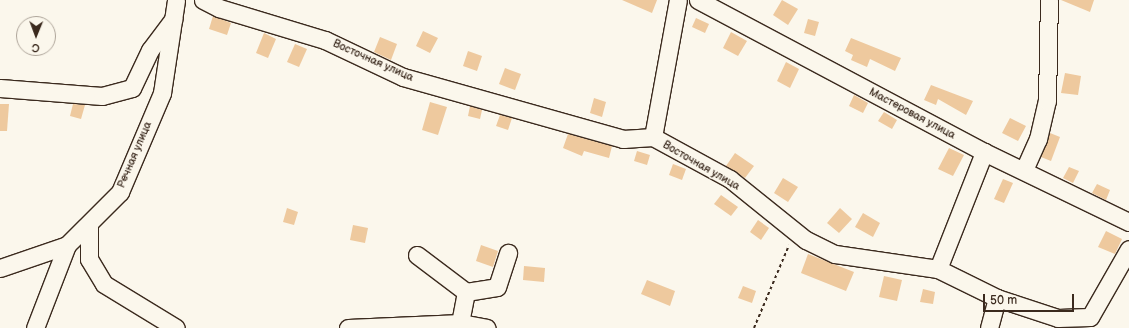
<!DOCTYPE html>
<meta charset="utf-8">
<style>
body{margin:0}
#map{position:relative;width:1129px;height:328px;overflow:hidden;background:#fbf7ec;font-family:"Balsamiq Sans",sans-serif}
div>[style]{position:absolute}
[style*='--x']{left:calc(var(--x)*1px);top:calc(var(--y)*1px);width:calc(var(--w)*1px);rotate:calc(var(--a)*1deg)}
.building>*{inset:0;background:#eec99e}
.path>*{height:2px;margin-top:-1px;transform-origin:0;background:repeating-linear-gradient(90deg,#3b2a1e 0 3px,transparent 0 6px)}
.roads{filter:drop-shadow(1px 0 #3b2a1e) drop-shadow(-1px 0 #3b2a1e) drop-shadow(0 1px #3b2a1e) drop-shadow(0 -1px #3b2a1e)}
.minor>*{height:17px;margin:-8.5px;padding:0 8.5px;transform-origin:8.5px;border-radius:8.5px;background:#fbf7ec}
span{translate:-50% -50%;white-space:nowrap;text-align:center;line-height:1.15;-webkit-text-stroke:3px #fbf7ec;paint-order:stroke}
.street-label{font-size:11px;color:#3b2a1e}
.north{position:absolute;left:16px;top:16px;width:40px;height:40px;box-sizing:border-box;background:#fbf7ec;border:1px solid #aea59a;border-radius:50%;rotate:181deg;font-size:11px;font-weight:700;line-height:16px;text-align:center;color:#3b2a1e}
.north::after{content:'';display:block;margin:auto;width:14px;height:18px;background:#3b2a1e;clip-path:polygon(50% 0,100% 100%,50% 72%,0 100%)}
.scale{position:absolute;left:983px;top:294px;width:91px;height:18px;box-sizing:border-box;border:2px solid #3b2a1e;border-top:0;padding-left:5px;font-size:12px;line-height:14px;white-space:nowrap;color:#3b2a1e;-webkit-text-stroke:3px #fbf7ec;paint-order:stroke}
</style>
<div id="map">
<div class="building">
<i style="clip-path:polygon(622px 0,657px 0,652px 13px)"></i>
<i style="clip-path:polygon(782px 0,798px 9px,788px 25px,773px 15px)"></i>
<i style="clip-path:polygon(1061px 0,1094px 0,1090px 12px)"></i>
<i style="clip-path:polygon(213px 16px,231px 23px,227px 35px,209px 29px)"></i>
<i style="clip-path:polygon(696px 18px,709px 24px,705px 33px,692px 27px)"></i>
<i style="clip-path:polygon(808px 19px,819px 22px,815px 36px,804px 33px)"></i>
<i style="clip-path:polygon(423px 31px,438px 38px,430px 53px,416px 46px)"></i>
<i style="clip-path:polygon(731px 32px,747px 41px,738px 56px,723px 48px)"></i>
<i style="clip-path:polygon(264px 33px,276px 39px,268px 58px,256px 53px)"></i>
<i style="clip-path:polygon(380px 37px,397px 44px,391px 60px,374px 52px)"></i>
<i style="clip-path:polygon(851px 38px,901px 58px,895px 71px,870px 59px,867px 67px,851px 60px,853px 55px,845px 51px)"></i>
<i style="clip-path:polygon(295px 44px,307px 49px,299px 67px,287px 62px)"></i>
<i style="clip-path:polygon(468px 51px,482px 56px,477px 71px,463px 66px)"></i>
<i style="clip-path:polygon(786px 62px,799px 69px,790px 88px,777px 81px)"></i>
<i style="clip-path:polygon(505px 68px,521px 74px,515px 90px,499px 84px)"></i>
<i style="clip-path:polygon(1065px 73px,1081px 76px,1078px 95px,1061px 93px)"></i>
<i style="clip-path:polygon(931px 85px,973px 101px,966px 115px,938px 99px,936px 105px,924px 100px)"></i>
<i style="clip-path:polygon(854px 95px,868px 103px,863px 113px,849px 106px)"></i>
<i style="clip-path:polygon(594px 98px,606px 102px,602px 117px,590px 113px)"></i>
<i style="clip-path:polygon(430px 102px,447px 107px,438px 135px,422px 130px)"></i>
<i style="clip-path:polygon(0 104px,9px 104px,7px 131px,0 131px)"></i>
<i style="clip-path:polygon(73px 104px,85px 105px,81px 119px,70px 116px)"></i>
<i style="clip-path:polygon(470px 106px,482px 110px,480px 119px,468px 116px)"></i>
<i style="clip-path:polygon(884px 112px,897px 120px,892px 129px,878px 121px)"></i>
<i style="clip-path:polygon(500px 115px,512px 118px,508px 130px,496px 126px)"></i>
<i style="clip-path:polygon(1010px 118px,1026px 126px,1018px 141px,1002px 133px)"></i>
<i style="clip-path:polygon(1050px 133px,1060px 137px,1051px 161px,1041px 157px)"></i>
<i style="clip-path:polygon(568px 134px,612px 146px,609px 158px,584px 151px,582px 156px,563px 148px)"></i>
<i style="clip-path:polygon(949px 148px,964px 155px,953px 176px,938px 169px)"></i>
<i style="clip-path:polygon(637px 151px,650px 155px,647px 165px,634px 161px)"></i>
<i style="clip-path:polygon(735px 153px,754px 166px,745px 178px,726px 166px)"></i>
<i style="clip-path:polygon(673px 164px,686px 169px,682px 180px,669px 175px)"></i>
<i style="clip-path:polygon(1069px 167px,1079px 171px,1073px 183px,1063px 178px)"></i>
<i style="clip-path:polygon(783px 178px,798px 187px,788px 202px,774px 193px)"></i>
<i style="clip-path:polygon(1003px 179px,1013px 183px,1004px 203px,994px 199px)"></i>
<i style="clip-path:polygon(1097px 184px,1110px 190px,1106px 200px,1092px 193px)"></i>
<i style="clip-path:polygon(721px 195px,738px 207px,731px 216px,714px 204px)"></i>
<i style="clip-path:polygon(287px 208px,298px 212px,294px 225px,283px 222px)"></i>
<i style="clip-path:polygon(840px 208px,852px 219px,839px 233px,827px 223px)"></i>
<i style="clip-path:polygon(863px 213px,880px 223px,873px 237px,855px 227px)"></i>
<i style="clip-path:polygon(758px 220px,769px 228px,761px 240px,750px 232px)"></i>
<i style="clip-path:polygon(353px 225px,368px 228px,365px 243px,350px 240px)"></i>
<i style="clip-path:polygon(1106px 231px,1122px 239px,1115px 254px,1098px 247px)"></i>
<i style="clip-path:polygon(481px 245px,498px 251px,493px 267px,476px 261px)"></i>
<i style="clip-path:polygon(808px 254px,854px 272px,846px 291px,801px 273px)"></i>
<i style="clip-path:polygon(524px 266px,545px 268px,544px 282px,523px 280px)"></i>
<i style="clip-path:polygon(884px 276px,902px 280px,897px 301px,879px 297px)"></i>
<i style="clip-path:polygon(647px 280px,675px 291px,670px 306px,641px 294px)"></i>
<i style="clip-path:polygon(743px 286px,756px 291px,752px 303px,738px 298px)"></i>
<i style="clip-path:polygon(923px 289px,935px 292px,933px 304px,920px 302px)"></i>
</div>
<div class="path">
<i style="--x:754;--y:328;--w:90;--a:-67.1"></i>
</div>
<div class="roads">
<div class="minor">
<i style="--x:203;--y:0;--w:18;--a:27"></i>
<i style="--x:219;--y:8;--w:111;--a:16.8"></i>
<i style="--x:325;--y:40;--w:86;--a:25.4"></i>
<i style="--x:403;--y:77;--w:229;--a:15.7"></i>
<i style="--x:623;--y:139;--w:30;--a:-4"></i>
<i style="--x:653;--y:137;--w:88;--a:28.6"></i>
<i style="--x:730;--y:179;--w:97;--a:38.8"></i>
<i style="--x:806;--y:240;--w:32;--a:26"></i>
<i style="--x:835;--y:254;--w:104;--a:8.3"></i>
<i style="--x:938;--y:269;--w:66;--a:26.2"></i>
<i style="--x:997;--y:298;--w:64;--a:18.2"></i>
<i style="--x:1058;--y:318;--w:32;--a:-2"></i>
<i style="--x:1090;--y:317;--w:78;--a:-60.2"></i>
<i style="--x:698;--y:0;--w:324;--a:28"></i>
<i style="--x:984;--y:152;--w:161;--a:25.8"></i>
<i style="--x:0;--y:88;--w:102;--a:4.5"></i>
<i style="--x:102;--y:96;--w:31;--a:-15"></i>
<i style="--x:132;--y:88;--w:42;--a:-64.7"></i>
<i style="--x:150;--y:50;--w:39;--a:-53"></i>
<i style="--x:653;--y:137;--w:139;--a:-79.7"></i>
<i style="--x:1024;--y:170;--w:34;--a:-66"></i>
<i style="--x:1038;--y:139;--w:39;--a:-77"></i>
<i style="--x:1047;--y:101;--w:101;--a:-88.9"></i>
<i style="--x:89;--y:226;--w:33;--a:90"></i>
<i style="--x:89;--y:259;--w:29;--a:59"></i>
<i style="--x:104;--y:284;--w:84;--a:31.4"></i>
<i style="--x:417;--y:255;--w:61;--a:37.1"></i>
<i style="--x:0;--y:268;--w:71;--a:-18.9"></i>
<i style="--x:67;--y:245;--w:75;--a:-45"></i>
<i style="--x:120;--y:192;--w:108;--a:-67"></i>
<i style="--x:162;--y:93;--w:94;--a:-81.4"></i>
<i style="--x:938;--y:269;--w:126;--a:-68.5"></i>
<i style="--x:35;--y:328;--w:89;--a:-68.9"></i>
<i style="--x:348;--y:328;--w:113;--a:-2.5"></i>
<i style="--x:461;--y:323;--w:26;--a:11"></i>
<i style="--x:459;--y:328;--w:37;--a:-79"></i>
<i style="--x:466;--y:292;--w:31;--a:-9"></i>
<i style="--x:497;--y:287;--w:36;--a:-72"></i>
<i style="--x:989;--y:328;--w:31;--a:-75"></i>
</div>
</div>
<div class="street-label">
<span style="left:373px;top:61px;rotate:24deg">Восточная улица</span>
<span style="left:912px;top:114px;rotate:28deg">Мастеровая улица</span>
<span style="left:135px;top:155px;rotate:-67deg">Речная улица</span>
<span style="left:701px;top:166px;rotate:30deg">Восточная улица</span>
</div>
<div class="north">С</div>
<div class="scale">50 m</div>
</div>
